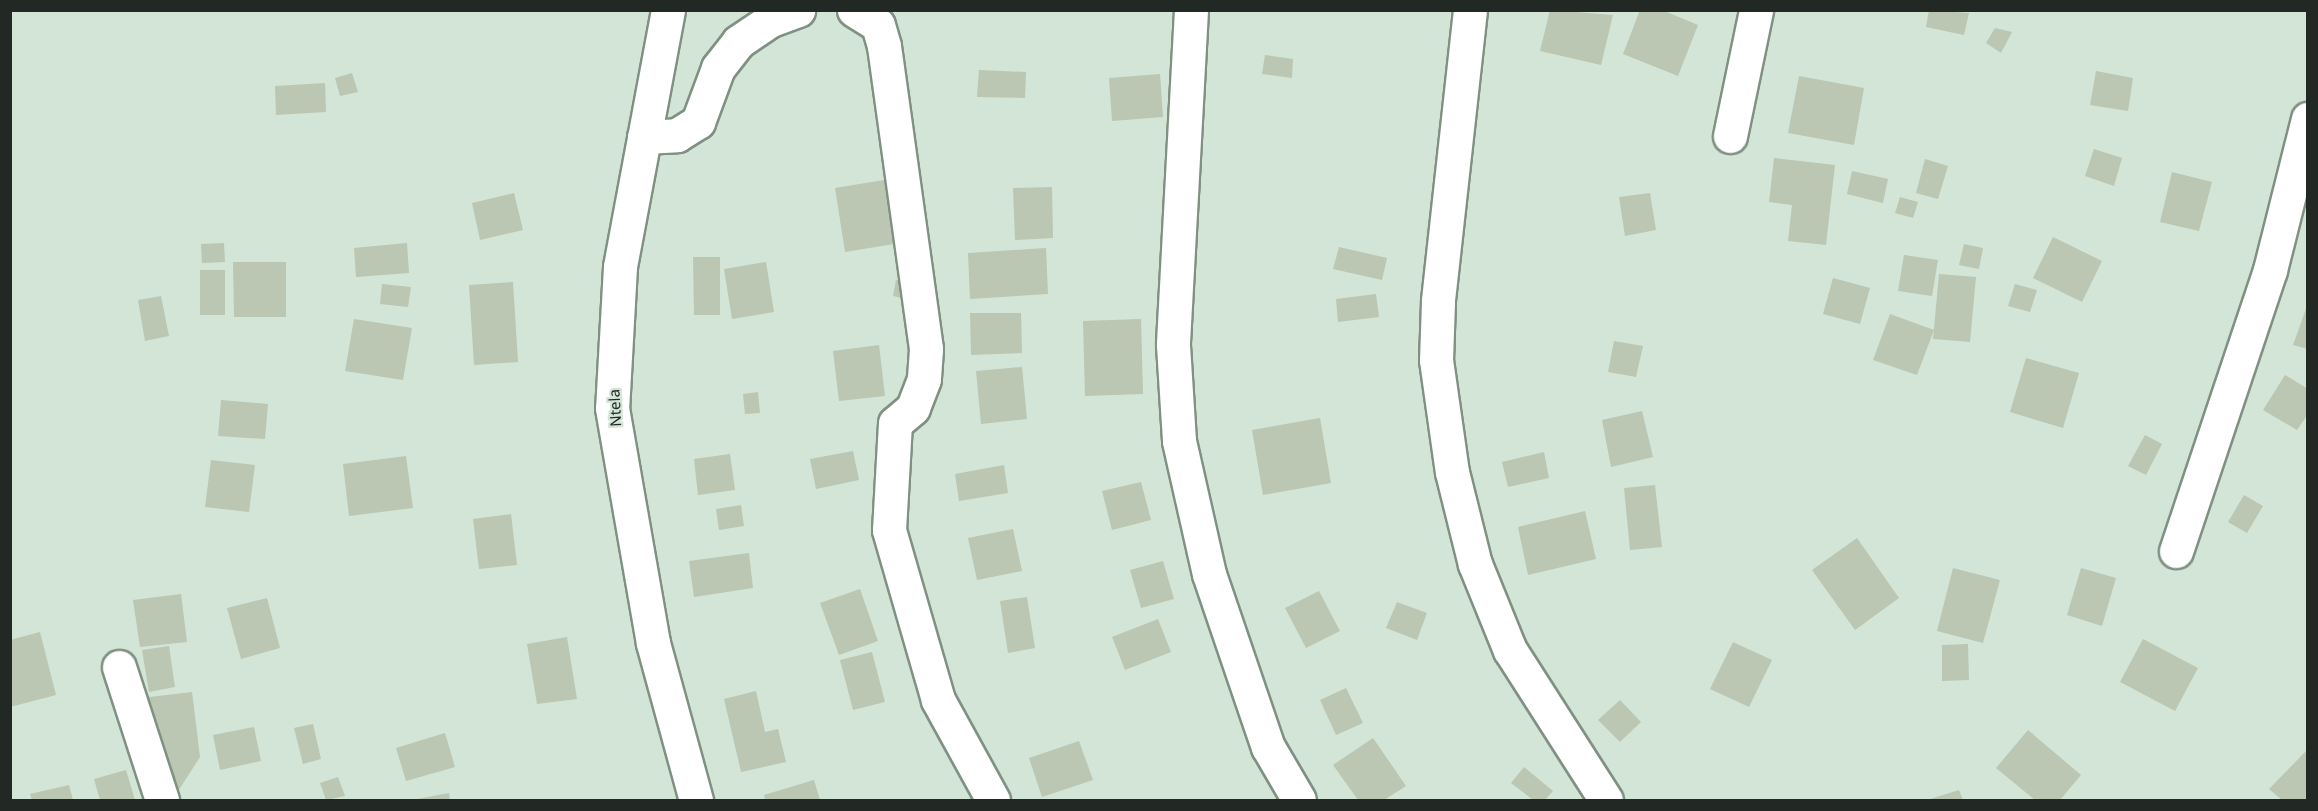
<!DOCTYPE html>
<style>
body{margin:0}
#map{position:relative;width:2318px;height:811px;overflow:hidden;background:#d3e5d6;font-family:"Noto Sans",sans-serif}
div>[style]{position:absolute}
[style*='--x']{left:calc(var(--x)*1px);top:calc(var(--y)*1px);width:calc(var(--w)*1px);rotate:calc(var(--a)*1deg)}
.building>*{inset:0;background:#bbc6b3}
.roads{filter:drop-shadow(2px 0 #809183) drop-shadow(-2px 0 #809183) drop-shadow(0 2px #809183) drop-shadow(0 -2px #809183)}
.minor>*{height:33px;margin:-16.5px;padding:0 16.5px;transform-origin:16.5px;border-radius:16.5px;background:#fff}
span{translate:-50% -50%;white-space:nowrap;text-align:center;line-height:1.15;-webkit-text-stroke:4.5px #d3e5d6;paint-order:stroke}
.street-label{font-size:15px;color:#222823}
.frame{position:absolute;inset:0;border:12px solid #222823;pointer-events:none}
</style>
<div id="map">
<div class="building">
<i style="clip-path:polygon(1550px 10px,1613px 15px,1601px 65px,1540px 51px)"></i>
<i style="clip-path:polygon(1640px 10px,1662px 10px,1698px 25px,1678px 76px,1623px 54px)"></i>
<i style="clip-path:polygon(1929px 10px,1969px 13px,1964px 35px,1926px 27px)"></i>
<i style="clip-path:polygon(1995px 28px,2012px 32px,2001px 53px,1986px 43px)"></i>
<i style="clip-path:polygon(1265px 55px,1293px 59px,1292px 78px,1262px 74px)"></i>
<i style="clip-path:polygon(979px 70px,1026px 72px,1025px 98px,977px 97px)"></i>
<i style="clip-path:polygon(2096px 71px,2133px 78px,2128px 111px,2090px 105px)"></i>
<i style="clip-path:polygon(352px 73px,358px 92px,340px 96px,335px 78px)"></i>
<i style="clip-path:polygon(1160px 74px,1163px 117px,1112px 121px,1109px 78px)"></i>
<i style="clip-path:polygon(1799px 76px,1864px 88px,1854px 145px,1788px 133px)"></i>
<i style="clip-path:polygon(325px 83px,326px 112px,276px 115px,275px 86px)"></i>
<i style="clip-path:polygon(2094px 149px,2122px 158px,2114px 186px,2085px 176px)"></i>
<i style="clip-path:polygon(1774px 158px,1835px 165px,1826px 245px,1788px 241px,1792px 205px,1769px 202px)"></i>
<i style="clip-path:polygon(1925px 159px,1948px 166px,1938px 199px,1916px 193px)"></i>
<i style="clip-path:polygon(1852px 171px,1888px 179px,1883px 203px,1847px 194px)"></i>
<i style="clip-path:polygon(2172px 172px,2212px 182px,2199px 231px,2160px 222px)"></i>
<i style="clip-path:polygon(896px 178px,906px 242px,845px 252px,835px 188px)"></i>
<i style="clip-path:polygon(1052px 187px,1053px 238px,1015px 240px,1013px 188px)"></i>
<i style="clip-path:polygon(514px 193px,523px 230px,480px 240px,472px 203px)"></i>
<i style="clip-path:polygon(1650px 193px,1656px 230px,1625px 236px,1619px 197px)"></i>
<i style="clip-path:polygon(1900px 197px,1918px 202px,1913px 218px,1895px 213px)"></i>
<i style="clip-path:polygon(2053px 237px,2102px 261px,2082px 302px,2033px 278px)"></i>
<i style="clip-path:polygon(224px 243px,225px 262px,202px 263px,201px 244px)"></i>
<i style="clip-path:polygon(407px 243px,409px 273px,356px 277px,354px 248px)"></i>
<i style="clip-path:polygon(1964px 244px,1983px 248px,1979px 269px,1959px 265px)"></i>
<i style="clip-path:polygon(1339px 247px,1387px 258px,1382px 280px,1333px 269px)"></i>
<i style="clip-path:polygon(1046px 248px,1048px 294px,970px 299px,968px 253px)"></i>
<i style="clip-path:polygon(1904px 255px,1938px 260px,1932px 296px,1898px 291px)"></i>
<i style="clip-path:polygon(693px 257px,720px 257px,720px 315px,694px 315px)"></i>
<i style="clip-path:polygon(233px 262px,286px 262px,286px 317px,234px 317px)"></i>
<i style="clip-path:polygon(766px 262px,774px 312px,732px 319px,724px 269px)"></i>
<i style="clip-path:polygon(200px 270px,225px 270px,225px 315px,200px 315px)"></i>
<i style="clip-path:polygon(1939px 274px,1976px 277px,1970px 342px,1933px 339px)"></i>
<i style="clip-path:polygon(1833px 278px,1870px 288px,1860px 324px,1823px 314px)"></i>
<i style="clip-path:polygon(896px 280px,916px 283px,912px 300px,893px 296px)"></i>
<i style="clip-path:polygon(513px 282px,518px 362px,474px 365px,469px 285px)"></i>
<i style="clip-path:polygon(382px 284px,411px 287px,408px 307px,380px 304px)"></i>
<i style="clip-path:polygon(2015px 284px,2037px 290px,2030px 312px,2008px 306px)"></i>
<i style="clip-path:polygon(1376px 294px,1379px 317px,1338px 322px,1336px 299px)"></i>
<i style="clip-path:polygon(161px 296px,169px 336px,145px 341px,138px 300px)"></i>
<i style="clip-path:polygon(2308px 303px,2308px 349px,2293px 345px)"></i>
<i style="clip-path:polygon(970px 313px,1021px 313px,1022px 353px,971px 355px)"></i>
<i style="clip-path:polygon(1890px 314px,1934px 330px,1917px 375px,1873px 360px)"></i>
<i style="clip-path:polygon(354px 319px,412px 328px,403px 380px,345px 371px)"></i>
<i style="clip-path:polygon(1141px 319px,1143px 394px,1085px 396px,1083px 321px)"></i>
<i style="clip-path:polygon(1614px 341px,1643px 346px,1636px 377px,1608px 372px)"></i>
<i style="clip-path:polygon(879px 345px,885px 396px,839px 401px,833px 351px)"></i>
<i style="clip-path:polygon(2026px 358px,2079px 373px,2063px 428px,2010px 412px)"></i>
<i style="clip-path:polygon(1022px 367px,1027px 419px,981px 424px,976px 371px)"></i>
<i style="clip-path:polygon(2285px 375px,2308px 389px,2308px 414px,2297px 430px,2263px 410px)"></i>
<i style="clip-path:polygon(758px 392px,760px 413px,745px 414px,743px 394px)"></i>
<i style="clip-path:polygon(221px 400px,268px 404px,265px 439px,218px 436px)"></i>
<i style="clip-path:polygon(1642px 411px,1653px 457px,1611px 467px,1602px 420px)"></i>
<i style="clip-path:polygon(1320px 418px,1331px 483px,1263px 495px,1252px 430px)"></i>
<i style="clip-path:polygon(2145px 435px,2162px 444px,2146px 475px,2128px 466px)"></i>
<i style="clip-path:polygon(853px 451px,859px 480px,816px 489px,810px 459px)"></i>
<i style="clip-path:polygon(1544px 452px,1549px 478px,1508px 487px,1502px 462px)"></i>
<i style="clip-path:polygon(730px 454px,735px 490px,698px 495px,694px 459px)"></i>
<i style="clip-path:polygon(406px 456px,413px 508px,349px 516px,343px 464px)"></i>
<i style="clip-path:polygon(211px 460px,255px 465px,249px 512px,205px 507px)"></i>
<i style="clip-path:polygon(1004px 465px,1008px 493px,959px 501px,955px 474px)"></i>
<i style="clip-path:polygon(1141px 482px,1151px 520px,1112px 530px,1102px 491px)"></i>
<i style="clip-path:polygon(1655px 485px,1662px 547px,1630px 550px,1624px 488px)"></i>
<i style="clip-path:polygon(2244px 495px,2263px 506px,2247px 533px,2228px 522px)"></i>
<i style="clip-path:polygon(741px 505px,744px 526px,719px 530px,716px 509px)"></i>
<i style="clip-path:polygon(1585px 511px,1596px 559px,1528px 575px,1518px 527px)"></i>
<i style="clip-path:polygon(511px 514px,517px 565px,479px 569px,473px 519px)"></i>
<i style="clip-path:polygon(1013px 529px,1022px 571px,977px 580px,968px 538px)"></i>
<i style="clip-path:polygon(1857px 538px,1899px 598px,1855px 630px,1812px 570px)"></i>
<i style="clip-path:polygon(749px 553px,753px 588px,694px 597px,689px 561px)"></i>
<i style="clip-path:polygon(1163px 561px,1174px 599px,1141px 608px,1130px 570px)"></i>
<i style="clip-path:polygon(1953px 568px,2000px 580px,1983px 643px,1937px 631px)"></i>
<i style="clip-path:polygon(2081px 568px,2116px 578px,2102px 626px,2067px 615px)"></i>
<i style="clip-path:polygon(860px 589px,878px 641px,839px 655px,820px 603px)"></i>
<i style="clip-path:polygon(1319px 591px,1340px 631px,1306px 648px,1285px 608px)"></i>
<i style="clip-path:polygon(181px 594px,187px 642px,140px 647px,133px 600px)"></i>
<i style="clip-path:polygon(1027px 597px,1035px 648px,1008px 653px,1000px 601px)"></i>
<i style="clip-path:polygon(267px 598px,280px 648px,241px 659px,227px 608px)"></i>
<i style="clip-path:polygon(1397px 602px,1427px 613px,1417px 640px,1386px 628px)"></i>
<i style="clip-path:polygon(1158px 619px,1171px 652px,1125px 670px,1112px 637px)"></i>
<i style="clip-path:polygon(40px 632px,56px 695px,10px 707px,10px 640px)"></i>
<i style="clip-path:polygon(567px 637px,577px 699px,537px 704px,527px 644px)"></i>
<i style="clip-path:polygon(2143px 639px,2198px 668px,2175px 711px,2120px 682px)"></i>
<i style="clip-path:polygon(1733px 642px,1772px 660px,1749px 707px,1710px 689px)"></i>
<i style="clip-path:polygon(1968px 644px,1969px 680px,1942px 681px,1942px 645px)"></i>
<i style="clip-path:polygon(169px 646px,175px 687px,149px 692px,142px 650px)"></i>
<i style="clip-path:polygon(872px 652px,885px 702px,853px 710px,840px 660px)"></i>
<i style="clip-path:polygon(1346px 688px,1363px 723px,1336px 735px,1320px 700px)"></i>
<i style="clip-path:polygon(756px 691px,765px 732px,778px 729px,786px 762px,741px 772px,724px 699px)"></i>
<i style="clip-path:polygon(192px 692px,200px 757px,173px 799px,141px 698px)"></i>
<i style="clip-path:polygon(1620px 700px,1641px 722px,1620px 742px,1598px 720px)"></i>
<i style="clip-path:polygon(313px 724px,321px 759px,303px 764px,294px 728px)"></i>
<i style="clip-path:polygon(254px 727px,261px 761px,220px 770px,213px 735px)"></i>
<i style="clip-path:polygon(2028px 730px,2081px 775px,2060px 800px,2035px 800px,1996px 768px)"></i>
<i style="clip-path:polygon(445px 733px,455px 767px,406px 781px,396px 748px)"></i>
<i style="clip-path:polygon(1373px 738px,1406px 786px,1384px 800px,1358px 800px,1333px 765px)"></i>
<i style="clip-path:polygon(1079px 741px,1093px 780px,1042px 797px,1029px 758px)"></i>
<i style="clip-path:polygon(2308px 749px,2308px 800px,2282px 800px,2269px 789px)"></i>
<i style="clip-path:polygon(1524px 767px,1553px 791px,1545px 800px,1533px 800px,1511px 783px)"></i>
<i style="clip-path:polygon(126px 770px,135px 800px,100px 800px,94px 779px)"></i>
<i style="clip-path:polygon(338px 777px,345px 796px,326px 800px,320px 783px)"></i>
<i style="clip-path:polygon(814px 780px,820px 800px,765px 800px,764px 795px)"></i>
<i style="clip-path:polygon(69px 785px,73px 800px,32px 800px,30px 794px)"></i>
<i style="clip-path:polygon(1959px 790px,1963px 800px,1927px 800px)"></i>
<i style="clip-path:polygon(449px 793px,450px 800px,417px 800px,417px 799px)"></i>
</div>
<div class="roads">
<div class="minor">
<i style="--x:668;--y:10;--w:261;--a:100.6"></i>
<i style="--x:620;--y:267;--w:141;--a:93.2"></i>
<i style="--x:612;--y:408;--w:239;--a:80.1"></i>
<i style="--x:653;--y:643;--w:163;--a:74.7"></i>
<i style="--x:854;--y:10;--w:28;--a:32"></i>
<i style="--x:878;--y:25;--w:22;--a:74"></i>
<i style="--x:884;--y:46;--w:306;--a:82.1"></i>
<i style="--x:926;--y:349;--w:30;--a:94"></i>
<i style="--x:924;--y:379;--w:31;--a:111"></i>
<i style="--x:913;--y:408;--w:23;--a:140"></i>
<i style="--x:895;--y:423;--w:107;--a:93.2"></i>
<i style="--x:889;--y:530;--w:177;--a:73.9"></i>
<i style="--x:938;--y:700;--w:114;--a:61.2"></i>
<i style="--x:1191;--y:10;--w:335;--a:93.1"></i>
<i style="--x:1173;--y:345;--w:96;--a:86.4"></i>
<i style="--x:1179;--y:441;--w:136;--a:77.3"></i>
<i style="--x:1209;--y:574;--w:183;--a:71.2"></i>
<i style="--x:1268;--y:747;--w:61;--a:59.7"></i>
<i style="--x:1470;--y:10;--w:293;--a:96.3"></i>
<i style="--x:1438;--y:301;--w:59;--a:91.9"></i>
<i style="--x:1436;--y:360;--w:113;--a:81.9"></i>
<i style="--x:1452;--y:472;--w:95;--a:76"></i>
<i style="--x:1475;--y:564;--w:93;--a:67.9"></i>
<i style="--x:1510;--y:650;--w:178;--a:57.4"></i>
<i style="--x:1730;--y:136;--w:129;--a:-78.3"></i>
<i style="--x:644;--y:137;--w:33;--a:-3"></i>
<i style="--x:677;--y:135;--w:25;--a:-32"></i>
<i style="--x:698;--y:122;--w:58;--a:-69.7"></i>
<i style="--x:718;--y:68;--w:33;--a:-52"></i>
<i style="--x:738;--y:42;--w:40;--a:-34"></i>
<i style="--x:771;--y:20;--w:29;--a:-20"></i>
<i style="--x:2176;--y:551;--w:296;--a:-71.5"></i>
<i style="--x:2270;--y:270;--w:156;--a:-75.9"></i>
<i style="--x:119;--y:667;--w:140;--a:72.1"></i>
</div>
</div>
<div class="street-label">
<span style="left:615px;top:408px;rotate:-93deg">Ntela</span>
</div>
<div class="frame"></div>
</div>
